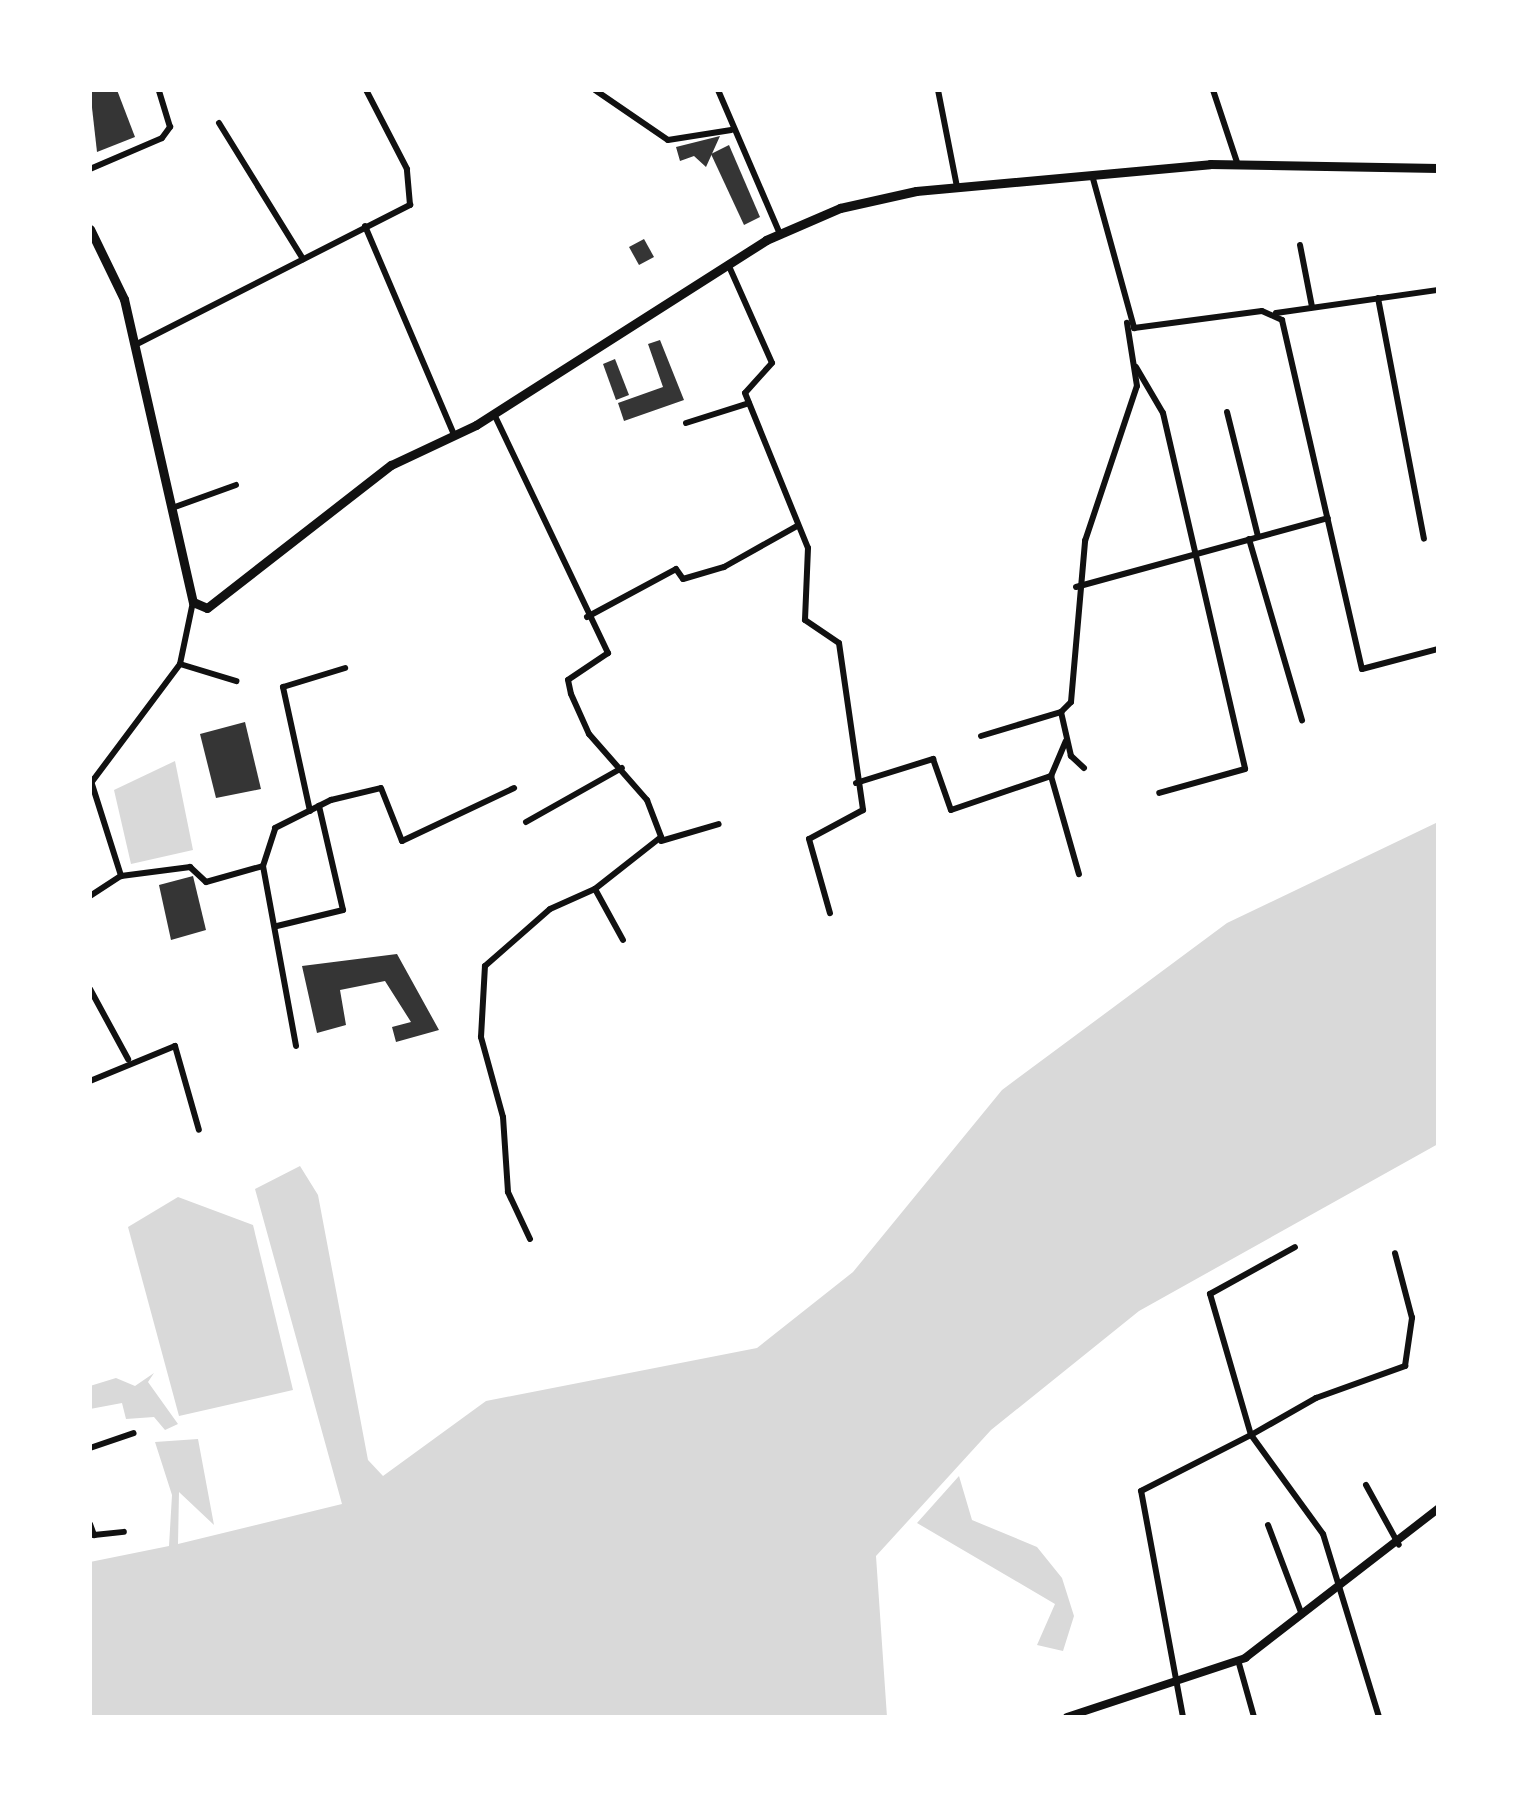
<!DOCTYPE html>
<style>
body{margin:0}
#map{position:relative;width:1528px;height:1807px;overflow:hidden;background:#fff;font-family:Karla,sans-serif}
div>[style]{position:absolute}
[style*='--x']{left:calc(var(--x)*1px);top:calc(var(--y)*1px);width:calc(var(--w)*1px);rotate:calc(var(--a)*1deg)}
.water>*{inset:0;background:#d9d9d9}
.building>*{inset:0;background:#353535}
.minor>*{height:6px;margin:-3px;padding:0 3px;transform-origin:3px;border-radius:3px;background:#111}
.tertiary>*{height:8px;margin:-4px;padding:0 4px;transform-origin:4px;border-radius:4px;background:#111}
.secondary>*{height:9px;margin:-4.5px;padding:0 4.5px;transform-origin:4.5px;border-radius:4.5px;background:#111}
span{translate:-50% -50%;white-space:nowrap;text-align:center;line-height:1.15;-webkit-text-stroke:8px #fff;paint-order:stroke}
.frame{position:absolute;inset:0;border:92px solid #fff;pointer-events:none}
</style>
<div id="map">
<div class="water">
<i style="clip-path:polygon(175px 761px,193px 850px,131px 864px,114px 790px)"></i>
<i style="clip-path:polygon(1438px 822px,1438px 1144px,1139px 1311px,991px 1430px,876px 1556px,887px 1717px,90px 1717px,90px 1562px,169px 1546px,172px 1495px,155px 1442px,198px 1439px,214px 1525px,179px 1492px,178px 1544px,342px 1504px,255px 1189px,300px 1166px,318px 1195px,368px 1460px,383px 1476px,486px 1401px,757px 1348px,853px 1272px,1002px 1090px,1227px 923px)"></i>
<i style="clip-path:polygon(178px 1197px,253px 1225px,293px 1390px,179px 1416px,128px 1227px)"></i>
<i style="clip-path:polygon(154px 1373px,148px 1382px,178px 1424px,165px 1430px,154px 1417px,126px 1419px,122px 1403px,90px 1409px,90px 1386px,116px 1378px,135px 1386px)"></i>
<i style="clip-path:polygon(959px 1476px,972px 1520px,1037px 1547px,1062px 1578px,1074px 1616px,1063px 1651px,1037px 1645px,1055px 1604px,917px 1523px)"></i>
</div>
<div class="building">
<i style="clip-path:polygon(90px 90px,117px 90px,135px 137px,97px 152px)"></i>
<i style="clip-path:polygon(720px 136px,706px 167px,694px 156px,680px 161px,676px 147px)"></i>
<i style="clip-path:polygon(729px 145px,760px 217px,744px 225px,711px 154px)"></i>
<i style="clip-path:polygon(644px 239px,654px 257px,639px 265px,629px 247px)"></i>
<i style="clip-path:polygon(660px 340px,684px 400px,624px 421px,618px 403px,663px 387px,648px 344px)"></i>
<i style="clip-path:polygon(615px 359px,629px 395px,616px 400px,603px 364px)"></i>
<i style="clip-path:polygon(245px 722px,261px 789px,216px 798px,200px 734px)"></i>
<i style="clip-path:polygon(193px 876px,206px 930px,171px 940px,159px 885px)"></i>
<i style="clip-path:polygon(397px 954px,439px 1030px,396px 1042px,392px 1027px,411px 1022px,385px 981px,340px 990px,346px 1025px,317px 1033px,302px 966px)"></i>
</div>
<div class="minor">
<i style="--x:595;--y:90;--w:88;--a:34.4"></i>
<i style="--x:668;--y:140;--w:64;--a:-9"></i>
<i style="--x:718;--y:90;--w:157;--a:66.7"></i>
<i style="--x:938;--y:90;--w:99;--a:78.9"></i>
<i style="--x:1213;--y:90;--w:79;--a:71.6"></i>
<i style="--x:219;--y:123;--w:160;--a:58.3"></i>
<i style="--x:90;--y:169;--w:78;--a:-23.3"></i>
<i style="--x:162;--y:138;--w:14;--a:-54"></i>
<i style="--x:170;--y:127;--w:39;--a:-107"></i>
<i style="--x:1092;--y:175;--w:159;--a:74.6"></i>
<i style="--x:1134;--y:328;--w:129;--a:-7.6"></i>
<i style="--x:1262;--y:311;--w:22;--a:24"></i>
<i style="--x:1282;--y:320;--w:358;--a:77.1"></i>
<i style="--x:1362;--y:669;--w:79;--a:-14.7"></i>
<i style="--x:365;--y:226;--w:227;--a:66.9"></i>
<i style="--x:1300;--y:245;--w:63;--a:79"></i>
<i style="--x:728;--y:264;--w:108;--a:66"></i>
<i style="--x:772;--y:363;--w:40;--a:132"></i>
<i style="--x:745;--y:393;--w:167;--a:67.9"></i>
<i style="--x:808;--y:548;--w:72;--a:92.4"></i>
<i style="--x:805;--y:620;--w:41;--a:34.1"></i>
<i style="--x:839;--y:643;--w:169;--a:81.8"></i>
<i style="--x:863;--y:810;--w:61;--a:151.8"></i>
<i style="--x:809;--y:839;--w:77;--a:74.2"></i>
<i style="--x:1378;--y:298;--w:245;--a:79.2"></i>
<i style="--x:1276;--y:313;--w:164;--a:-8.1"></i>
<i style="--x:135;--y:345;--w:309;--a:-27"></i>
<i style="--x:410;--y:205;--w:36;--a:-95"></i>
<i style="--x:407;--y:169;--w:89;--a:-117.4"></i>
<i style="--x:1136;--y:367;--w:53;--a:59.6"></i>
<i style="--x:1163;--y:413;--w:365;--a:77"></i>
<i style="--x:1245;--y:769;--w:89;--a:164.4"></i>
<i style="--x:1227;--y:412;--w:128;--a:76"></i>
<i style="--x:494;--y:414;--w:265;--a:64.5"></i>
<i style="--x:608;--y:653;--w:48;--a:146"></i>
<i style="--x:568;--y:680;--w:14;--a:78"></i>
<i style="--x:571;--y:694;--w:44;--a:65.8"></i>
<i style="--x:589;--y:734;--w:88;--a:48.7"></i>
<i style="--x:647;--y:800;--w:40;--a:69"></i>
<i style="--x:661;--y:837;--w:84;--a:141.8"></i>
<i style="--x:595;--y:889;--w:58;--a:61.2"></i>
<i style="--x:686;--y:423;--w:66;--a:-17.6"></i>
<i style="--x:172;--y:508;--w:68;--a:-19.8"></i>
<i style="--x:1249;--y:539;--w:189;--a:73.7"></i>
<i style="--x:1076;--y:587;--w:261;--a:-15.3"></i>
<i style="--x:587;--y:617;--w:101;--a:-28.3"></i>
<i style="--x:676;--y:569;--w:12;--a:55"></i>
<i style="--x:683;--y:579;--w:43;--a:-16.3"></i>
<i style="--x:724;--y:567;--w:84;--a:-29.3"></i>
<i style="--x:180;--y:664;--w:59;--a:16.9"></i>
<i style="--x:981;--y:736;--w:84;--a:-16.7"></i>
<i style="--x:1084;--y:768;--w:18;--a:-137"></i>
<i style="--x:1071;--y:756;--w:45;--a:-102.8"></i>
<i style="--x:1061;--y:712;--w:14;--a:-45"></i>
<i style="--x:1071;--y:702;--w:162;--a:-85"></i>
<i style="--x:1085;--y:541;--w:163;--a:-71.5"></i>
<i style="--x:1137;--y:386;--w:64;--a:-99"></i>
<i style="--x:1051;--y:776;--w:38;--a:-67"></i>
<i style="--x:90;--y:778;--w:103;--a:72.4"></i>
<i style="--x:121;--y:876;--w:70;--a:-7.4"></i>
<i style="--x:190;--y:867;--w:22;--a:43"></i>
<i style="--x:206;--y:882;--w:59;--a:-15.7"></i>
<i style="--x:263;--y:866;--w:183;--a:79.6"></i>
<i style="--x:91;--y:783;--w:149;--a:-53.2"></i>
<i style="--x:180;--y:664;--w:63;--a:-78.2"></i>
<i style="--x:856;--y:783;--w:81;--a:-17.3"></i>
<i style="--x:933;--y:759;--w:54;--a:70.6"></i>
<i style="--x:951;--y:810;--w:106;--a:-18.8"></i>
<i style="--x:1051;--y:776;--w:102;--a:74.1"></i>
<i style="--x:310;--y:811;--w:127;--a:-102.3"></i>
<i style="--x:283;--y:687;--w:65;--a:-17"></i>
<i style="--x:526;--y:822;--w:110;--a:-29.4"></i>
<i style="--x:661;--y:841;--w:60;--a:-16.3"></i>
<i style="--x:263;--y:866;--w:40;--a:-72"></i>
<i style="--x:275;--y:828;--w:63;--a:-26.6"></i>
<i style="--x:331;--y:800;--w:51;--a:-13.5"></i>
<i style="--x:381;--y:788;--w:57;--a:68.4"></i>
<i style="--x:402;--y:841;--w:124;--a:-25.3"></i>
<i style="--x:90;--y:896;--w:37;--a:-33"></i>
<i style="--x:277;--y:926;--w:68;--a:-13.6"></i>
<i style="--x:343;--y:910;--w:107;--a:-103"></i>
<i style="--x:90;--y:989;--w:80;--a:61.5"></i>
<i style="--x:90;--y:1081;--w:92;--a:-22.4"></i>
<i style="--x:175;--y:1046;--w:87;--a:74.1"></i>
<i style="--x:530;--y:1239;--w:52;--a:-115.1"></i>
<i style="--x:508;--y:1192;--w:75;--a:-93.8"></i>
<i style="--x:503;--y:1117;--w:83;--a:-105.4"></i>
<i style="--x:481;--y:1037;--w:71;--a:-86.8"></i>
<i style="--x:485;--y:966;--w:86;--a:-41.2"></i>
<i style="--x:550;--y:909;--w:49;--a:-24"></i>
<i style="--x:90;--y:1448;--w:46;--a:-18.8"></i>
<i style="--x:1366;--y:1485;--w:68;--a:61.2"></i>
<i style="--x:90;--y:1524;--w:12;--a:70"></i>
<i style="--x:94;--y:1535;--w:30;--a:-6"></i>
<i style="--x:1268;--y:1525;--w:96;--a:69.3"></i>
<i style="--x:1238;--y:1660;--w:59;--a:74.3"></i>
<i style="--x:1183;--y:1717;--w:230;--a:-100.5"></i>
<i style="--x:1141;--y:1491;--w:123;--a:-27"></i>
<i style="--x:1251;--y:1435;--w:147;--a:-106.2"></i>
<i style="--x:1210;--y:1294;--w:97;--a:-28.9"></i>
<i style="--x:1379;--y:1717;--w:191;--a:-107"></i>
<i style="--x:1323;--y:1534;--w:122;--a:-126"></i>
<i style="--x:1251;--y:1435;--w:75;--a:-29.6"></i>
<i style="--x:1316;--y:1398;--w:95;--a:-19.8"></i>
<i style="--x:1405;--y:1366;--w:49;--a:-81.7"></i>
<i style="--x:1412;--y:1318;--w:67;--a:-104.7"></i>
</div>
<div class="tertiary">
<i style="--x:1067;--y:1717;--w:188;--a:-18.3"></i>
<i style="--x:1245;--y:1658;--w:244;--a:-37.7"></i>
</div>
<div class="secondary">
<i style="--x:90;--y:229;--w:78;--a:64.1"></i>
<i style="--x:124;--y:299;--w:311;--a:77.2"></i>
<i style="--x:193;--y:602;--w:15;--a:23"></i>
<i style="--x:207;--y:608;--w:233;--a:-37.9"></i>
<i style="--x:391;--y:465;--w:94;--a:-25.2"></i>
<i style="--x:476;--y:425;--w:344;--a:-32.5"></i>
<i style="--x:766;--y:240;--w:81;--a:-23.4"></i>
<i style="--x:840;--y:208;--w:78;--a:-12.6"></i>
<i style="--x:916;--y:191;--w:295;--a:-5.2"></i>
<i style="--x:1210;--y:164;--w:228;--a:1"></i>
</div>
<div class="frame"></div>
</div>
